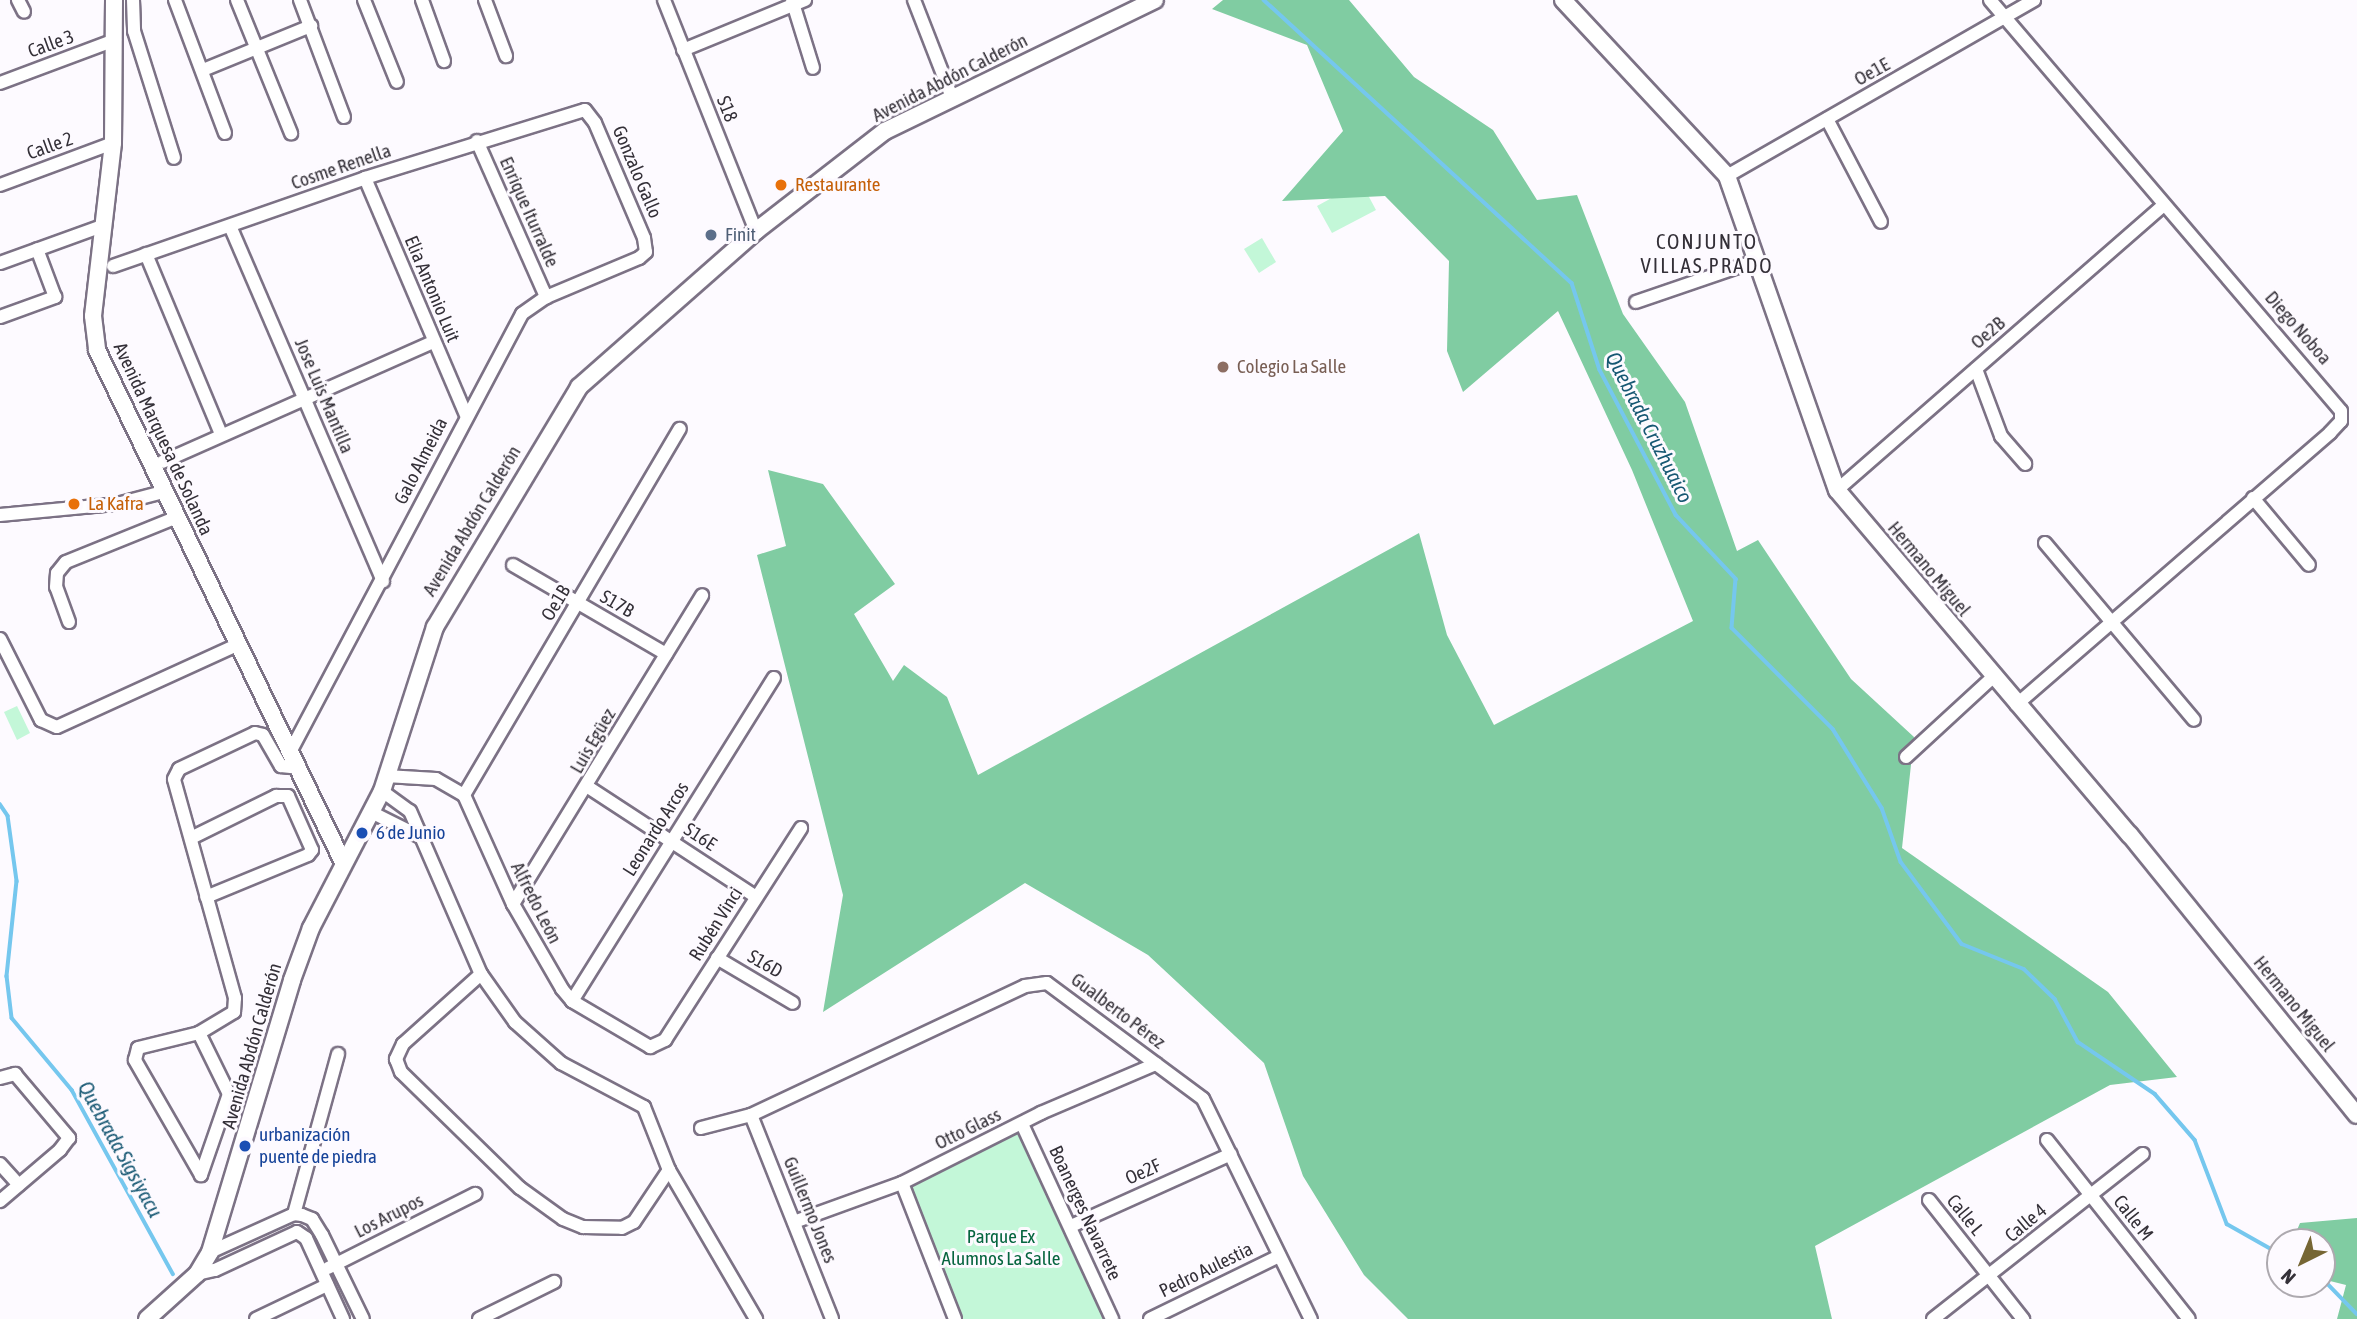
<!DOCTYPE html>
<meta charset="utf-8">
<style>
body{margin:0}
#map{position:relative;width:2357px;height:1319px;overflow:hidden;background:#fdfaff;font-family:"Asap Condensed",sans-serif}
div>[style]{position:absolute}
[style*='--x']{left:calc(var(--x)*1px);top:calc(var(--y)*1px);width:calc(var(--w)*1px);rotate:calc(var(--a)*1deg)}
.green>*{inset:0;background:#c3f7d8}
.forest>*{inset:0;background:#80cca2}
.stream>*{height:3.5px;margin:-1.75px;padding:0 1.75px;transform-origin:1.75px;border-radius:1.75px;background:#75c7ee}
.roads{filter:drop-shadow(2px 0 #7c7285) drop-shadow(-2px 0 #7c7285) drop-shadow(0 2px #7c7285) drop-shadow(0 -2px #7c7285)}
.minor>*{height:12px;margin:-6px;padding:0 6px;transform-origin:6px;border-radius:6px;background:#fff}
.tertiary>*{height:16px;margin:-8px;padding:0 8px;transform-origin:8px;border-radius:8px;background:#fff}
.dots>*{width:19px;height:19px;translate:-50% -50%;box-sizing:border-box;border:4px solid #fdfaff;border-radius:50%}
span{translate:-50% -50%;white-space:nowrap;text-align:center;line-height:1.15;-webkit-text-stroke:6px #fdfaff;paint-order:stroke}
.street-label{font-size:19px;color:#343038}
.food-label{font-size:19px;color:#c56008}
.left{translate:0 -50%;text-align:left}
.service-label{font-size:19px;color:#4e5e75}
.education-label{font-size:19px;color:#785e54}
.transit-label{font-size:19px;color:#164399}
.park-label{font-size:19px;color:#06653f}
.neighbourhood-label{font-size:21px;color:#343038;letter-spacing:2px}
.water-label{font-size:21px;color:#175873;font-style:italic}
.north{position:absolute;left:2266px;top:1228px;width:70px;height:70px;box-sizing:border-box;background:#fdfaff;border:2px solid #ada9af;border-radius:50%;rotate:223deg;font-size:19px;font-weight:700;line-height:28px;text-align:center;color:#343038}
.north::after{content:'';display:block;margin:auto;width:24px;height:32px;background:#766634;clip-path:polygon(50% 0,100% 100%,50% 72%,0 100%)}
</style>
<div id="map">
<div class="green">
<i style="clip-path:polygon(1361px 182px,1376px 210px,1332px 233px,1317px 206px)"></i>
<i style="clip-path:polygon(1262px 238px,1276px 262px,1259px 273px,1244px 249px)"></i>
<i style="clip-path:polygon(17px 706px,30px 733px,17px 740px,4px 712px)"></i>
<i style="clip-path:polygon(1019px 1130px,1111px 1319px,955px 1319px,902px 1183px)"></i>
</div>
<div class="forest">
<i style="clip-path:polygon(1223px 0,1349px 0,1414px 77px,1493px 130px,1537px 200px,1577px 195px,1623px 314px,1685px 402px,1737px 551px,1758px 540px,1851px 679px,1914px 737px,1902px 848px,2108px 992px,2177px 1077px,2110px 1085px,1815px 1246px,1832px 1319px,1408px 1319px,1364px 1275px,1303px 1176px,1264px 1063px,1148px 955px,1025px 883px,823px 1012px,843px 895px,757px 555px,786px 546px,768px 470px,823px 484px,895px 584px,854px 614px,893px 681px,904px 665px,947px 697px,978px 775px,1419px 533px,1447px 635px,1494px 725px,1693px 621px,1632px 470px,1558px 311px,1463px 392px,1447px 351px,1449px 261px,1385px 196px,1282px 201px,1343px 131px,1307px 45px,1212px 9px)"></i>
<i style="clip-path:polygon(2357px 1218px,2357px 1319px,2337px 1319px,2346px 1285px,2322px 1279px,2322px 1242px,2292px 1242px,2300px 1223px)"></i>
</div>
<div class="stream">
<i style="--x:1264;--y:0;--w:418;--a:42.6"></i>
<i style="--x:1572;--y:283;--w:91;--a:72.2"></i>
<i style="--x:1600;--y:370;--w:164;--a:62.3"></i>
<i style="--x:1676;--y:515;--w:88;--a:46.8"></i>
<i style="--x:1736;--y:579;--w:49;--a:94.7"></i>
<i style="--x:1732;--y:628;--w:143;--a:45"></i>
<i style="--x:1833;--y:729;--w:93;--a:58.2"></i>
<i style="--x:1882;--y:808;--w:57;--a:70.6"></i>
<i style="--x:1901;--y:862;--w:102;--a:53.4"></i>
<i style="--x:1962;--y:944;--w:67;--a:22"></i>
<i style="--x:2024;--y:969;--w:43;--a:44.1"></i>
<i style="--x:2055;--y:999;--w:49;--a:61.9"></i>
<i style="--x:2078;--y:1042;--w:93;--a:34"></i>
<i style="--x:2155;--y:1094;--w:61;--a:49"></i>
<i style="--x:2195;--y:1140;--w:90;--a:69.1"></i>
<i style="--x:2227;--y:1224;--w:61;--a:29.5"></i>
<i style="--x:0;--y:804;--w:14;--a:56"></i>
<i style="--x:8;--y:816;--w:66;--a:82.1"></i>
<i style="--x:17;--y:881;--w:96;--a:96"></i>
<i style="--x:7;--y:976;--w:42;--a:83.2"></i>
<i style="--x:12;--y:1018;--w:94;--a:50.2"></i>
<i style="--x:72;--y:1090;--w:210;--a:61.2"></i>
<i style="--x:2322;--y:1278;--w:50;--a:45.8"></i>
</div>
<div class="roads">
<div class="minor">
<i style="--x:18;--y:0;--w:13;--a:63"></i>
<i style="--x:133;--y:0;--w:31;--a:88"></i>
<i style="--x:134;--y:31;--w:133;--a:72.5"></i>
<i style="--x:175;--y:0;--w:142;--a:69.4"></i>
<i style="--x:237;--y:0;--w:144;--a:67.9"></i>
<i style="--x:300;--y:0;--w:125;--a:69.4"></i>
<i style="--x:364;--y:0;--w:88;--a:68.1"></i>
<i style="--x:422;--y:0;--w:65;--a:70.2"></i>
<i style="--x:485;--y:0;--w:60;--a:69.4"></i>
<i style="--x:664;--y:0;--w:249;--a:68.3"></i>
<i style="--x:792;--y:0;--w:71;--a:72.8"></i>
<i style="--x:914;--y:0;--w:107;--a:68.7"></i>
<i style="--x:1990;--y:0;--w:540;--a:49.5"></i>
<i style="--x:2341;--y:411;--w:10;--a:90"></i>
<i style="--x:2341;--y:421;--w:16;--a:133"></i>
<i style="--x:2330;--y:433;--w:415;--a:139.1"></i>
<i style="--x:683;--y:50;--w:132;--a:-22.3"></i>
<i style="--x:203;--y:70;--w:117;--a:-22.2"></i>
<i style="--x:0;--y:83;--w:123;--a:-20.5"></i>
<i style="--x:1827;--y:119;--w:116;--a:62.3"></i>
<i style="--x:477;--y:141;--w:171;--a:66.1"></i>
<i style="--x:1727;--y:176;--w:354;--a:-29.8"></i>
<i style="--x:365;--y:178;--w:258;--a:66.9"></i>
<i style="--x:0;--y:185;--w:121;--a:-20.4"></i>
<i style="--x:230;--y:226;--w:387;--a:66.7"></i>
<i style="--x:146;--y:254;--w:195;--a:67.4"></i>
<i style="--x:0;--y:263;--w:109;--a:-19.9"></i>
<i style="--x:113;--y:266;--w:267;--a:-19.2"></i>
<i style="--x:365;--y:178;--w:230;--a:-17.2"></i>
<i style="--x:585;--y:110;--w:16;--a:52"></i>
<i style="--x:595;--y:123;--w:125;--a:66.9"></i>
<i style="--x:644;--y:238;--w:14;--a:82"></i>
<i style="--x:646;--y:252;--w:9;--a:139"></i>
<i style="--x:639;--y:258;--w:101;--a:157.2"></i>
<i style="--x:546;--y:297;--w:29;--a:145"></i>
<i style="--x:522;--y:314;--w:493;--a:117.9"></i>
<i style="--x:1636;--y:302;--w:127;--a:-18.9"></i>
<i style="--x:0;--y:317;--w:59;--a:-20"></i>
<i style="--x:55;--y:297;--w:51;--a:-110.6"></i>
<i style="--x:1976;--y:369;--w:72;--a:69.5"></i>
<i style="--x:2001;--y:436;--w:37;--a:49"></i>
<i style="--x:162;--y:462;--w:296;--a:-23.9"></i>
<i style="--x:1837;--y:490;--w:434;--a:-41.1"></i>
<i style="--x:2253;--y:498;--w:87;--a:50.1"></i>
<i style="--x:0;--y:515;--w:118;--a:-5.4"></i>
<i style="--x:117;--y:504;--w:48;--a:-14.6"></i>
<i style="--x:2045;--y:543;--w:231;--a:49.9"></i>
<i style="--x:513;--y:565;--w:177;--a:30.2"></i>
<i style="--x:69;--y:622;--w:37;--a:-110"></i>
<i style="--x:56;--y:587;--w:14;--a:-86"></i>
<i style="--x:57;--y:573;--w:14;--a:-51"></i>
<i style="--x:66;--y:562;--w:118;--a:-22"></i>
<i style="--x:0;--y:639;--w:91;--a:63.2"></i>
<i style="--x:41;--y:720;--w:17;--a:24"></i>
<i style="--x:57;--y:727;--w:200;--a:-24.5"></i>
<i style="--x:1906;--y:757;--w:118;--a:-42.6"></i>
<i style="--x:386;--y:776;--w:50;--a:3.4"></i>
<i style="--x:436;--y:779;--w:32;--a:30"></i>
<i style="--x:464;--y:795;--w:120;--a:65.8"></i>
<i style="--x:513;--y:904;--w:98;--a:60"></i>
<i style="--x:562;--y:989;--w:16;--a:50"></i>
<i style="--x:572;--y:1001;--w:91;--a:30.5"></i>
<i style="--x:650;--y:1047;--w:17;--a:-25"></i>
<i style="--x:665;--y:1040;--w:252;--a:-57.3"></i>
<i style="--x:588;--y:787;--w:201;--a:33.2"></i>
<i style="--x:382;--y:791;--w:34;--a:36"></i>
<i style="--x:410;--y:811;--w:178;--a:66.5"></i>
<i style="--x:481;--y:974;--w:59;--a:54.7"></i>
<i style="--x:515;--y:1022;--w:62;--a:41.7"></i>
<i style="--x:561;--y:1063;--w:94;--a:27.9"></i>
<i style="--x:644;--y:1107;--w:68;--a:68.4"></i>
<i style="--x:669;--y:1170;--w:173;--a:59.7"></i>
<i style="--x:464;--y:795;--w:425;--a:-59.5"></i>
<i style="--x:373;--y:813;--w:51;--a:26.6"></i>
<i style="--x:193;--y:837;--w:93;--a:-26.3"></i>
<i style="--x:276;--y:796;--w:12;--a:0"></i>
<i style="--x:288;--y:796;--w:59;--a:66"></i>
<i style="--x:312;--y:850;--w:6;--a:129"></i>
<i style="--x:308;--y:855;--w:110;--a:157.6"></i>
<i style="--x:513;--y:904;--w:362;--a:-58.5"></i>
<i style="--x:717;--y:958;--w:88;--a:30.6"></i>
<i style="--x:481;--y:974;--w:105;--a:138.1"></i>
<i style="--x:403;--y:1044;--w:17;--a:115"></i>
<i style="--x:396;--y:1059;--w:14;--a:69"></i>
<i style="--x:401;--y:1072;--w:166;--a:44.3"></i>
<i style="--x:520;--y:1188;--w:53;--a:35.8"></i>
<i style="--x:563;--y:1219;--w:22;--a:22"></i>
<i style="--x:583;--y:1227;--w:39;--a:1"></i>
<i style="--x:622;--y:1228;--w:13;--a:-27"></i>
<i style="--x:634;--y:1222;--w:63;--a:-56.1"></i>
<i style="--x:572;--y:1001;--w:381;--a:-58"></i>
<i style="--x:199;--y:1033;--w:68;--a:63.8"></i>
<i style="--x:229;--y:1094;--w:86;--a:109.1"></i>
<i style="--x:201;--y:1175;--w:133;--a:-119.9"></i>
<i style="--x:135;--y:1060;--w:12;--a:-76"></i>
<i style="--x:138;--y:1048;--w:63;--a:-13.8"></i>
<i style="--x:199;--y:1033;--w:41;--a:-31"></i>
<i style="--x:234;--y:1012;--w:14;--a:-86"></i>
<i style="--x:235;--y:998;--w:227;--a:-105.6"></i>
<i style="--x:174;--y:779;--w:11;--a:-63"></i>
<i style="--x:179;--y:769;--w:84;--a:-25.3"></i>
<i style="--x:255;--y:733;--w:8;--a:14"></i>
<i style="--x:263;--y:735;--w:36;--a:60"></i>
<i style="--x:281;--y:766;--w:19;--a:6"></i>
<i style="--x:0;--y:1078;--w:16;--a:-15"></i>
<i style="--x:15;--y:1074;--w:84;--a:49.8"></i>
<i style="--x:69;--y:1138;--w:15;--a:127"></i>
<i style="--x:60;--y:1150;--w:79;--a:139.6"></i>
<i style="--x:751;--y:1115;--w:219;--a:68.3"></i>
<i style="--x:1022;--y:1124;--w:215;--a:65.2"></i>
<i style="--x:701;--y:1128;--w:52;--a:-14.6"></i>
<i style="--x:751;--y:1115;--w:303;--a:-25.2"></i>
<i style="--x:1025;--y:986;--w:22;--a:-8"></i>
<i style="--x:1047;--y:983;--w:194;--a:36.6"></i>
<i style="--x:1203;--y:1099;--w:245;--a:63.9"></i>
<i style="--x:2047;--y:1140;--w:228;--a:51.6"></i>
<i style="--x:0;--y:1164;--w:28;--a:48"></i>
<i style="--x:902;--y:1183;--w:146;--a:68.7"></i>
<i style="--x:1929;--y:1200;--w:152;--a:51.7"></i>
<i style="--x:294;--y:1214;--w:166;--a:-74.6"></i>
<i style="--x:794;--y:1222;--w:115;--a:-19.9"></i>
<i style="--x:902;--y:1183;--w:156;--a:-26.7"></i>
<i style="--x:1041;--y:1113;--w:125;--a:-23.1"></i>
<i style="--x:1071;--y:1226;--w:175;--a:-24.2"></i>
<i style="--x:210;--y:1252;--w:92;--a:-24.3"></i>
<i style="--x:294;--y:1214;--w:8;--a:7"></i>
<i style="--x:302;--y:1215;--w:11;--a:22"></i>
<i style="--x:312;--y:1219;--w:19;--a:58"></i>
<i style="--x:322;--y:1235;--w:93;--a:64"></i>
<i style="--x:328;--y:1268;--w:165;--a:-26.7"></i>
<i style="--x:197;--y:1274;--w:18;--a:-13"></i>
<i style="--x:215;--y:1270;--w:90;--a:-24.9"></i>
<i style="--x:297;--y:1232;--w:11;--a:34"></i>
<i style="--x:306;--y:1238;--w:89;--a:65.4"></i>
<i style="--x:256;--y:1319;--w:79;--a:-25.6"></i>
<i style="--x:479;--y:1319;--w:84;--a:-26.3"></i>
<i style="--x:1150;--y:1319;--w:144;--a:-26"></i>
<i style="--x:1933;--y:1319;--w:267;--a:-38.2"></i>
</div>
<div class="tertiary">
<i style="--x:114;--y:0;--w:143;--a:90.4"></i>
<i style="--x:113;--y:143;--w:174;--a:96.6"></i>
<i style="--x:93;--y:316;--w:34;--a:83"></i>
<i style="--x:97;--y:350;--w:568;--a:64.34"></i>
<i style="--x:1563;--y:0;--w:241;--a:47"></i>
<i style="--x:1727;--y:176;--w:333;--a:70.7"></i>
<i style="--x:1837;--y:490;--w:453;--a:49.7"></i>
<i style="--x:2130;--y:835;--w:360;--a:51"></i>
<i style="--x:147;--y:1319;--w:67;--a:-42"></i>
<i style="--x:197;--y:1274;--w:26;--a:-59"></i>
<i style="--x:210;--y:1252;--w:284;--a:-73.2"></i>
<i style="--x:292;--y:980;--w:55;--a:-69.9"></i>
<i style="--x:311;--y:928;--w:154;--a:-62.6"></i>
<i style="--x:382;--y:791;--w:172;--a:-72.1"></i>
<i style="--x:435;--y:627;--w:280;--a:-59"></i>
<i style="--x:579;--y:387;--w:236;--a:-41.4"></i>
<i style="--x:756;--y:231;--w:163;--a:-37.8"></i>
<i style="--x:885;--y:131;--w:300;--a:-25.9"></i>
</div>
</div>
<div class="dots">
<i style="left:781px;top:185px;background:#e8710a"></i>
<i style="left:711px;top:235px;background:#5c6f8a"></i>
<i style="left:1223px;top:367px;background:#8d6e63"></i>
<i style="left:74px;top:504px;background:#e8710a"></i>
<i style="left:362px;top:833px;background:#1a4fb4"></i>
<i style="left:245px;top:1146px;background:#1a4fb4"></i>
</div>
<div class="street-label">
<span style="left:51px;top:44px;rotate:-20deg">Calle 3</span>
<span style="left:1872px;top:72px;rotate:-29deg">Oe1E</span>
<span style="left:950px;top:78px;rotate:-27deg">Avenida Abdón Calderón</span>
<span style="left:727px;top:109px;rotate:68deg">S18</span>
<span style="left:50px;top:146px;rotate:-20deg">Calle 2</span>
<span style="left:341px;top:167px;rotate:-19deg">Cosme Renella</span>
<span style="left:637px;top:172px;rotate:67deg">Gonzalo Gallo</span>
<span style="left:529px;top:212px;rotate:66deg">Enrique Iturralde</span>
<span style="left:432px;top:289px;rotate:67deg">Elia Antonio Luit</span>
<span style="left:2298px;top:328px;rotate:49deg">Diego Noboa</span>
<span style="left:1988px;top:333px;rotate:-41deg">Oe2B</span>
<span style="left:324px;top:396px;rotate:67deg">Jose Luis Mantilla</span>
<span style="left:163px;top:439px;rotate:65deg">Avenida Marquesa de Solanda</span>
<span style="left:421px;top:461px;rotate:-63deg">Galo Almeida</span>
<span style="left:472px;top:521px;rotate:-59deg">Avenida Abdón Calderón</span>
<span style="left:1929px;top:569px;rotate:50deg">Hermano Miguel</span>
<span style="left:556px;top:603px;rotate:-59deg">Oe1B</span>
<span style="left:617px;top:604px;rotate:30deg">S17B</span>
<span style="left:593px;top:741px;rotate:-60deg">Luis Egüez</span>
<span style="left:656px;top:829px;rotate:-58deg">Leonardo Arcos</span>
<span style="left:700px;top:837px;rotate:33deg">S16E</span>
<span style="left:536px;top:903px;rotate:63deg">Alfredo León</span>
<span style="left:716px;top:924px;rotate:-58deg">Rubén Vinci</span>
<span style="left:765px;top:964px;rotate:30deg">S16D</span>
<span style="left:2294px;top:1004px;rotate:51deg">Hermano Miguel</span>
<span style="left:1118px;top:1011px;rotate:37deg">Gualberto Pérez</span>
<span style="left:252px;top:1046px;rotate:-74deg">Avenida Abdón Calderón</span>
<span style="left:968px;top:1129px;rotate:-26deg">Otto Glass</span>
<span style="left:1143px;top:1172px;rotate:-24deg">Oe2F</span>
<span style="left:810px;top:1210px;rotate:68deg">Guillermo Jones</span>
<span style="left:1085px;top:1213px;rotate:65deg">Boanerges Navarrete</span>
<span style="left:1965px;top:1215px;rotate:51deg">Calle L</span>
<span style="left:389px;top:1216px;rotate:-27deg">Los Arupos</span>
<span style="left:2133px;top:1218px;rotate:52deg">Calle M</span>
<span style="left:2026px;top:1223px;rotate:-40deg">Calle 4</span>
<span style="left:1206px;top:1270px;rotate:-26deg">Pedro Aulestia</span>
</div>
<div class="food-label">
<span class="left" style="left:795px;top:185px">Restaurante</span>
<span class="left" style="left:88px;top:504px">La Kafra</span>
</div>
<div class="service-label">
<span class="left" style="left:725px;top:235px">Finit</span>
</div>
<div class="education-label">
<span class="left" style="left:1237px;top:367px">Colegio La Salle</span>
</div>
<div class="transit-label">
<span class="left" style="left:376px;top:833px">6 de Junio</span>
<span class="left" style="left:259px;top:1146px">urbanización<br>puente de piedra</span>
</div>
<div class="park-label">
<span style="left:1001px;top:1248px">Parque Ex<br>Alumnos La Salle</span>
</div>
<div class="neighbourhood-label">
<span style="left:1707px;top:253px">CONJUNTO<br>VILLAS PRADO</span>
</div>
<div class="water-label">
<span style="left:1650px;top:427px;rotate:63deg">Quebrada Cruzhuaico</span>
<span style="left:121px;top:1149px;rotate:61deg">Quebrada Sigsiyacu</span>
</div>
<div class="north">N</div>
</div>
